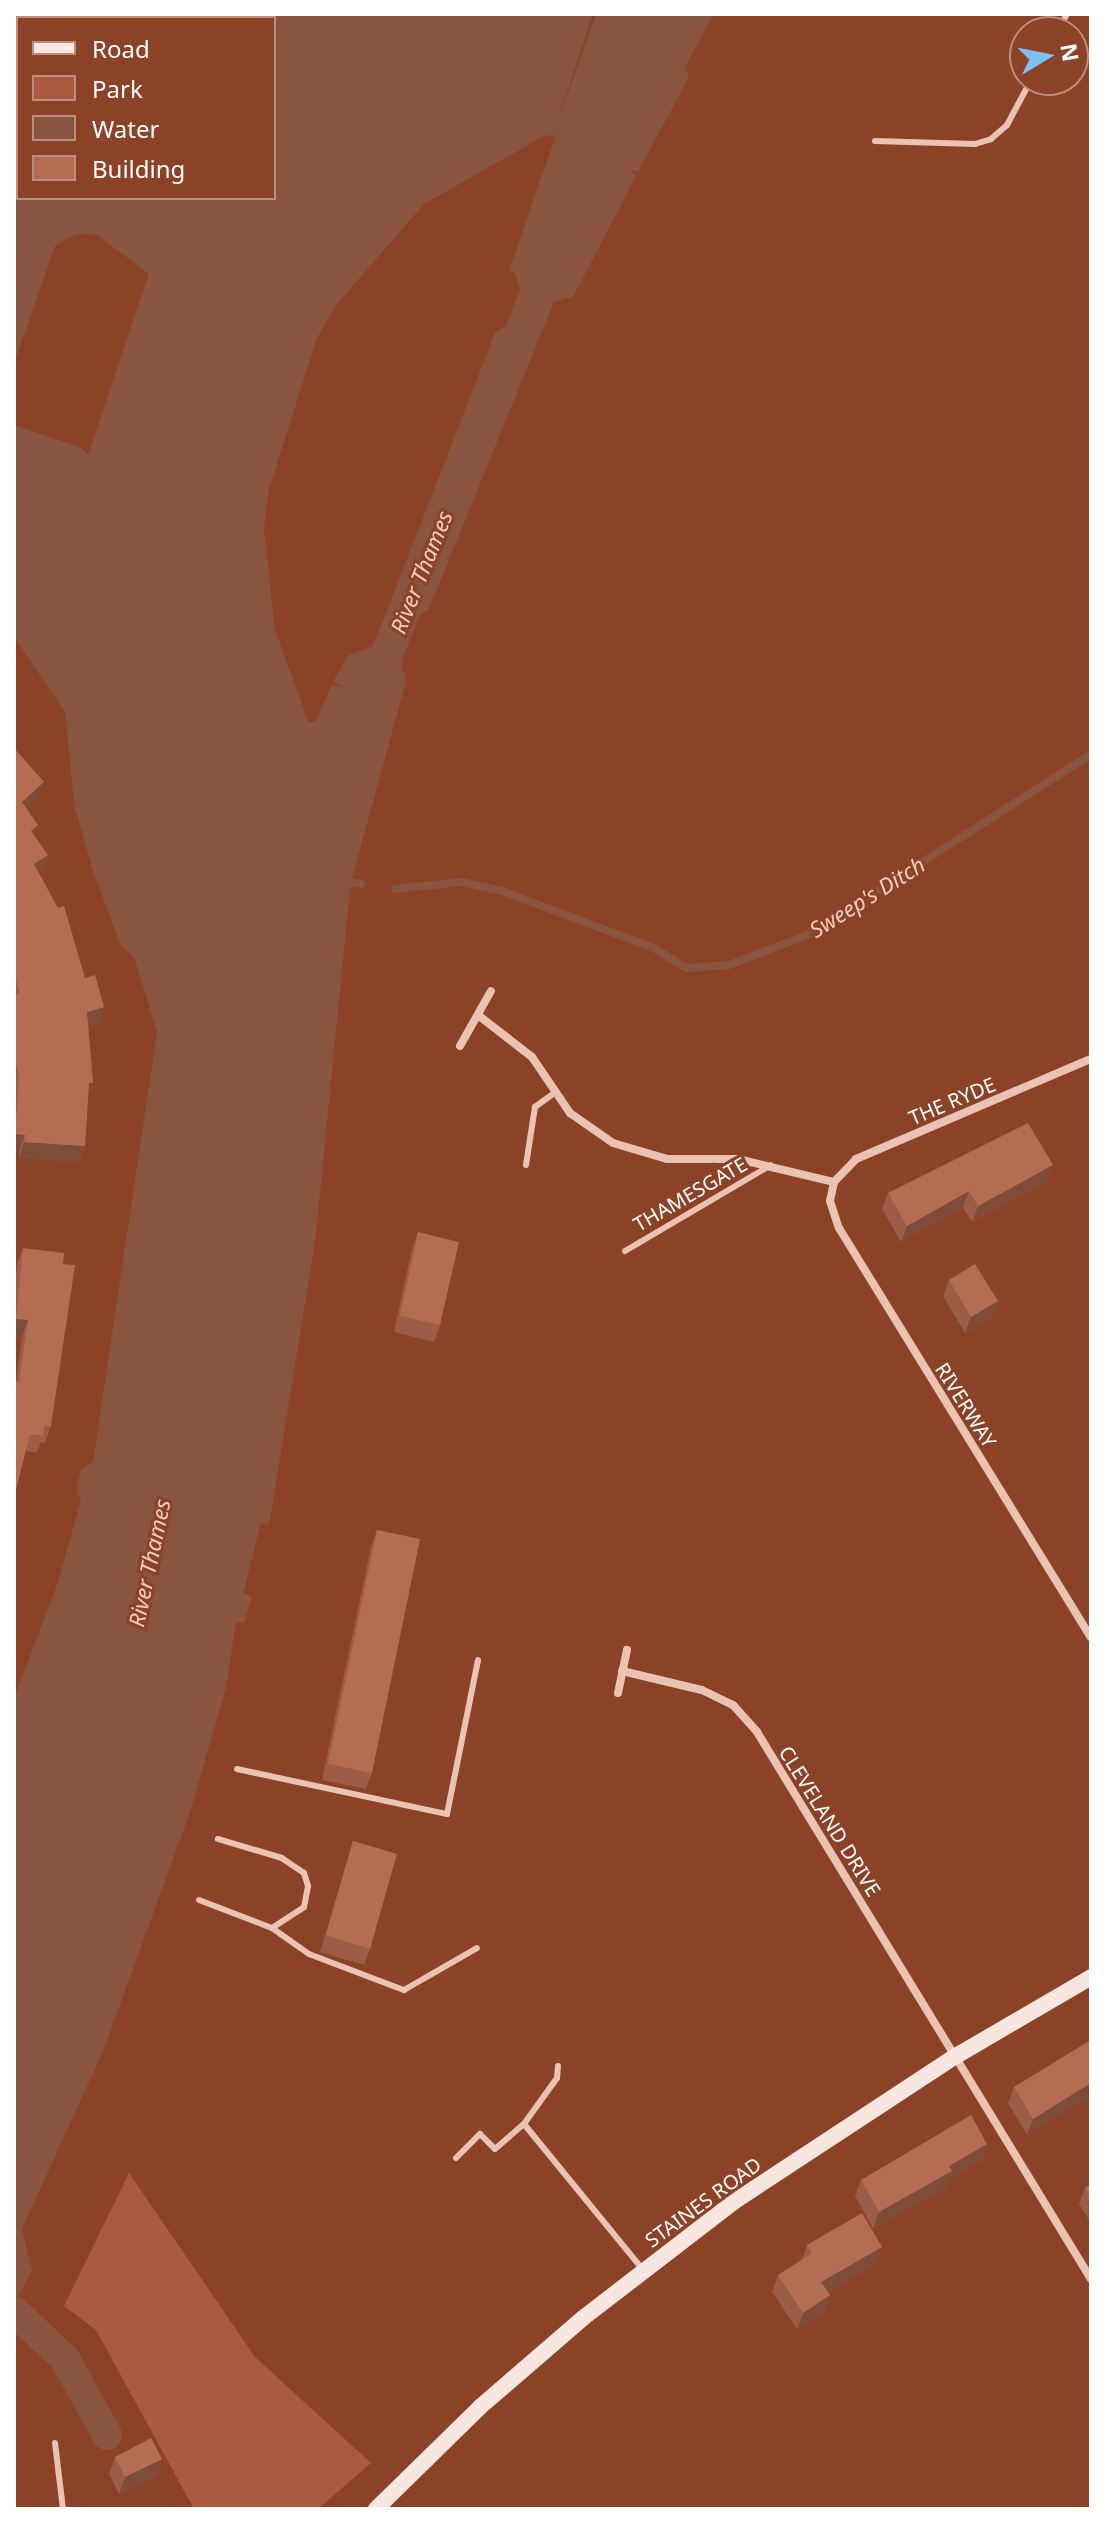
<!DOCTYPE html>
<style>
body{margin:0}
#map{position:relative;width:1105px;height:2523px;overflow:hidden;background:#8c4227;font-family:"Noto Sans",sans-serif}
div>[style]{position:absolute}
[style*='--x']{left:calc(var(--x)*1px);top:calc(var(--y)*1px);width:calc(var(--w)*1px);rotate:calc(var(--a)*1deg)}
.green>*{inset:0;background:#aa5a3f}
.water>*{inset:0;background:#895440}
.pier>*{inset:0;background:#8c4227}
.stream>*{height:8px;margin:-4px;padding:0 4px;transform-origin:4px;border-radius:4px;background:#895440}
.canal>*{height:30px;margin:-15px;padding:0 15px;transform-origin:15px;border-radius:15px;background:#895440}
.lane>*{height:6px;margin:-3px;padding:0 3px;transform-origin:3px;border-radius:3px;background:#eac3b5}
.street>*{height:8px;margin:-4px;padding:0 4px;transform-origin:4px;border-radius:4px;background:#eac3b5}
.secondary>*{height:16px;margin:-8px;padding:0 8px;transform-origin:8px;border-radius:8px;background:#f8e7e0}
.wall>*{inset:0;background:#9b5d47}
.shaded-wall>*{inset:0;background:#7e4c3a}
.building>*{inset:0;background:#b46c53}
span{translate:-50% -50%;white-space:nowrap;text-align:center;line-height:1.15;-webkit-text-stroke:6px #8c4227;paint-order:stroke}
.street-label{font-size:20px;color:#fff}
.water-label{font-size:22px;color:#f1cdc1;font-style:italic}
.frame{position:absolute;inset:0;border:16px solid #fff;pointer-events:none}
.legend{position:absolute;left:16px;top:16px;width:260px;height:184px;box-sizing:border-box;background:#8c4227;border:2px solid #ba8e7d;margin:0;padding:10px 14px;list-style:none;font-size:24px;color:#fff}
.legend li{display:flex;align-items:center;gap:16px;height:40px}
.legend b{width:40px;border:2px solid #ba8e7d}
.north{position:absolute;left:1009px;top:16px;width:80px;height:80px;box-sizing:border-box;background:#8c4227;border:2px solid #ba8e7d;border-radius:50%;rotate:80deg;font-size:22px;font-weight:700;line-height:32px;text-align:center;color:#fff}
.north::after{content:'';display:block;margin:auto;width:28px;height:36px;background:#7bc1f3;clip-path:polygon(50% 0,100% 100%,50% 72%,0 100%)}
</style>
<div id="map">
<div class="green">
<i style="clip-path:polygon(129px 2173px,255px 2357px,371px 2463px,318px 2509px,194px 2509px,96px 2330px,64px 2306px)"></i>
</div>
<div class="water">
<i style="clip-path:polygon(evenodd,16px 14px,714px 14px,685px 67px,689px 77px,638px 172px,630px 169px,636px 176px,573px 297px,554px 302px,429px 609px,421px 614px,401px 661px,406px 682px,351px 882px,315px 1243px,269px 1525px,261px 1523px,243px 1594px,252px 1596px,244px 1623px,236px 1622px,226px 1688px,190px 1812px,104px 2049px,22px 2229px,32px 2271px,14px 2303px,14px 1698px,57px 1585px,81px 1500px,76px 1492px,81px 1469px,93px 1462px,157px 1032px,134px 957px,120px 944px,93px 871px,74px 804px,65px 712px,14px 637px,14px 425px,82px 448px,88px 455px,149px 274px,97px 235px,76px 234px,55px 246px,14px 364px,16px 14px,18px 18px,274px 18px,274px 198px,18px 198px,18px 18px,16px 14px,546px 135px,555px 137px,509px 271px,515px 273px,520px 290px,506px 325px,495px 333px,373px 646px,347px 656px,333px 682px,342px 687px,332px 685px,315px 722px,309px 723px,275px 630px,264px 529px,269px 489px,317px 338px,337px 304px,424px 204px,546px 135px)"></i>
</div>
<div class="pier">
<i style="clip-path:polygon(593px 14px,596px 14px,553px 135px)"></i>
</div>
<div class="stream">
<i style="--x:342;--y:881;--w:19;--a:9"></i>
<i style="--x:395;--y:889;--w:67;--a:-6"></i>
<i style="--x:462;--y:882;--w:41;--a:12.7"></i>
<i style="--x:502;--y:891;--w:162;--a:20.6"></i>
<i style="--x:654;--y:948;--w:38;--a:32"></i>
<i style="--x:686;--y:968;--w:43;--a:-4"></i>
<i style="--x:729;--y:965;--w:87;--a:-20.9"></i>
<i style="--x:810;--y:934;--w:334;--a:-32.6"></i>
</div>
<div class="canal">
<i style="--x:14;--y:2311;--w:70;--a:43.3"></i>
<i style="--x:65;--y:2359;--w:87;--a:61.1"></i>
</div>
<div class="lane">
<i style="--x:1057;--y:32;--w:21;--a:-61"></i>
<i style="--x:875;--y:141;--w:100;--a:1.7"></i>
<i style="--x:975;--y:144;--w:17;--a:-17"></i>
<i style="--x:991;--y:139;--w:21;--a:-41"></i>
<i style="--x:1007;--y:125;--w:51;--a:-61.9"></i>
<i style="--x:526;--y:1165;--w:59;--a:-81.2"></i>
<i style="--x:535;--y:1107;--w:26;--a:-36"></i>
<i style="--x:625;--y:1251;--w:169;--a:-30.5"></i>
<i style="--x:237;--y:1769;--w:215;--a:12.1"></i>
<i style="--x:447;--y:1814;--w:157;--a:-78.6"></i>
<i style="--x:199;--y:1900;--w:78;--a:21"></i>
<i style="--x:272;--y:1928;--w:38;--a:-33"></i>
<i style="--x:304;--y:1907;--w:21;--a:-79"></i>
<i style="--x:308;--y:1886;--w:14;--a:-107"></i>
<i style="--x:304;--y:1873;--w:27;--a:-146"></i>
<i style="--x:282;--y:1858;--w:67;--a:-163.5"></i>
<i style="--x:272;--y:1928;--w:45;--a:35.1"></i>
<i style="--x:309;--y:1954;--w:102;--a:20.8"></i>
<i style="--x:404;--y:1990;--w:84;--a:-29.9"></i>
<i style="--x:558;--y:2066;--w:12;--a:95"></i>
<i style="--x:557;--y:2078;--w:57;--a:125.7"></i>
<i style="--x:524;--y:2124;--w:188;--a:50.8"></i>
<i style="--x:456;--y:2158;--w:34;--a:-45"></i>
<i style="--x:480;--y:2134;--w:21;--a:45"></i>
<i style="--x:495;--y:2149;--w:38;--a:-41"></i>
<i style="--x:55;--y:2443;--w:66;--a:83.1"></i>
</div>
<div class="street">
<i style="--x:478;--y:1015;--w:68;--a:37.9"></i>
<i style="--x:532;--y:1057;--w:68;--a:55.8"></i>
<i style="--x:570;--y:1113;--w:52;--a:34.9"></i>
<i style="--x:613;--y:1143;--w:56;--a:16.5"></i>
<i style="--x:667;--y:1159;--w:71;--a:0"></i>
<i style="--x:738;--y:1159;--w:99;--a:13.5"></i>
<i style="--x:460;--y:1046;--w:63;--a:-60.6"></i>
<i style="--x:834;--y:1182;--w:19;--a:102"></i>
<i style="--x:830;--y:1201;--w:28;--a:72"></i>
<i style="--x:839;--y:1228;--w:481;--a:58.4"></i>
<i style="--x:834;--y:1182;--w:32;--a:-46"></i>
<i style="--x:856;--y:1159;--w:255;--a:-23.1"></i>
<i style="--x:622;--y:1671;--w:82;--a:13.4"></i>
<i style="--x:702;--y:1690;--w:34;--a:26"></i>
<i style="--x:733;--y:1705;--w:36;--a:48"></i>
<i style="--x:757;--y:1732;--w:641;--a:58.59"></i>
<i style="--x:618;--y:1693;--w:44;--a:-78.2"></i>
</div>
<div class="secondary">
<i style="--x:376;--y:2509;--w:146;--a:-44.4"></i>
<i style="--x:480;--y:2407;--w:136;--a:-40.8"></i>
<i style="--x:583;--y:2318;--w:192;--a:-37.6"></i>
<i style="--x:735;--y:2201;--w:264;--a:-33.3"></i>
<i style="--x:956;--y:2056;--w:156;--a:-30.3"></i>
</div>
<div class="wall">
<i style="clip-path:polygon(14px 748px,38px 797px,26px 808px,34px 836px,42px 871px,39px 873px,85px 978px,104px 1007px,98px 1022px,88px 1025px,93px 1083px,88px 1097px,85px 1146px,80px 1162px,19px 1158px,19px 1151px,14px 1150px)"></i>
<i style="clip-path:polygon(1047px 1182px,972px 1222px,963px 1207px,901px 1242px,882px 1209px,888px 1193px)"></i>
<i style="clip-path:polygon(418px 1232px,440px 1325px,434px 1342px,394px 1332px,412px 1249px)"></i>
<i style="clip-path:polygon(23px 1248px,51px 1426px,45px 1443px,41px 1442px,37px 1453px,26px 1451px,16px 1382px,22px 1337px,14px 1336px,14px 1294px,17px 1264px)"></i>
<i style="clip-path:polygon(949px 1280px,998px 1301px,992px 1318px,965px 1333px,943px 1296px)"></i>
<i style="clip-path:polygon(377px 1530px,372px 1773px,366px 1789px,322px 1780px,371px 1547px)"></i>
<i style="clip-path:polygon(353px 1841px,370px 1949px,364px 1965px,320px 1952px)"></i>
<i style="clip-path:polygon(1091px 2040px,1027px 2135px,1008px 2103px,1014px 2087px)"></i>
<i style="clip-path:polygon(987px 2144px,982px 2160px,950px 2178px,946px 2188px,873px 2228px,855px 2196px,861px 2180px)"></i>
<i style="clip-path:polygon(1091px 2184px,1091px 2223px,1079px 2204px,1085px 2188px)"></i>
<i style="clip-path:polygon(807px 2245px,876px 2264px,827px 2292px,830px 2295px,824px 2312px,797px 2329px,772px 2292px,778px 2275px,802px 2260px)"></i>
<i style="clip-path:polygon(115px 2457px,162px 2459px,156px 2476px,119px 2494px,109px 2474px)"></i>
</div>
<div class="shaded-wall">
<i style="clip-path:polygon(44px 782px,38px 797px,16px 818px,22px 802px)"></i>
<i style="clip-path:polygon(38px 825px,33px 841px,31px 831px)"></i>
<i style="clip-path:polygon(48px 855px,42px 871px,29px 880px,34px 864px)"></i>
<i style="clip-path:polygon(104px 1007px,98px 1022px,81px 1027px,87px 1012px)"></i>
<i style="clip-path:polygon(89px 1083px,93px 1083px,88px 1099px)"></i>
<i style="clip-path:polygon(15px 1134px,25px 1135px,19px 1151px,14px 1150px,14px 1138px)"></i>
<i style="clip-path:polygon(24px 1142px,85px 1146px,80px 1162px,19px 1158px)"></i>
<i style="clip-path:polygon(1053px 1165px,1047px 1182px,972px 1222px,978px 1206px)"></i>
<i style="clip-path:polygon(969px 1191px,963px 1207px,901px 1242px,907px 1226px)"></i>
<i style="clip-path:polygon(998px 1301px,992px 1318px,965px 1333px,971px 1317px)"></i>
<i style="clip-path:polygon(16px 1319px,28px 1320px,22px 1337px,14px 1336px,14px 1324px)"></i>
<i style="clip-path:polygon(1091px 2083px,1091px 2096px,1027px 2135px,1033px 2119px)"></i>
<i style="clip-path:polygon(987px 2144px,982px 2160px,950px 2178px,946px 2188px,873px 2228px,879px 2212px,949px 2166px)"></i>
<i style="clip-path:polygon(882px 2247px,876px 2264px,815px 2299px,821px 2282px)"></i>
<i style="clip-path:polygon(830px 2295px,824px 2312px,797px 2329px,803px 2313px)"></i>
<i style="clip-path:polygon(162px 2459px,156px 2476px,119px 2494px,125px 2477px)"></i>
</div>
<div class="building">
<i style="clip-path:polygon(14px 748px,44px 782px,22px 802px,38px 825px,31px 831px,48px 855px,34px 864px,58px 908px,64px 906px,85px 978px,95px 975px,104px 1007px,87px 1012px,93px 1083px,89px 1083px,85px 1146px,24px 1142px,25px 1135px,15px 1134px,19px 1074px,14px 1058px,14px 996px,20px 992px,14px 974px)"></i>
<i style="clip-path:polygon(1028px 1123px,1053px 1165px,978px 1206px,969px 1191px,907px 1226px,888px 1193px)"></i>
<i style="clip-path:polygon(418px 1232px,459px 1242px,440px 1325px,400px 1316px)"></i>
<i style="clip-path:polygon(23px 1248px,64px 1253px,63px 1264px,75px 1265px,51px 1426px,45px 1425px,43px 1436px,30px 1434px,14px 1498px,14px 1381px,19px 1382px,28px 1320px,16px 1319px)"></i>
<i style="clip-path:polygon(975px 1264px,998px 1301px,971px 1317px,949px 1280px)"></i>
<i style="clip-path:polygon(377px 1530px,420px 1539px,372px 1773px,328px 1764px)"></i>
<i style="clip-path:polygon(353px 1841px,397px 1854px,370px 1949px,326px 1935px)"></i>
<i style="clip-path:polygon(1091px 2040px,1091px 2083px,1033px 2119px,1014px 2087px)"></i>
<i style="clip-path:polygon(971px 2115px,987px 2144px,949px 2166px,952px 2171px,879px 2212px,861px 2180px)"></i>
<i style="clip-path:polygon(1091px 2184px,1091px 2197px,1085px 2188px)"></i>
<i style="clip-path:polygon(862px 2213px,882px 2247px,821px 2282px,830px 2295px,803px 2313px,778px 2275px,812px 2253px,807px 2245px)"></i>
<i style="clip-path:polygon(151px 2438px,162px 2459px,125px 2477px,115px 2457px)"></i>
</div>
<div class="street-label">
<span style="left:952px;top:1101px;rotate:-23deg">THE RYDE</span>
<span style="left:690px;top:1194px;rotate:-30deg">THAMESGATE</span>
<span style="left:966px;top:1405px;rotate:58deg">RIVERWAY</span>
<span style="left:830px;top:1821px;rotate:58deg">CLEVELAND DRIVE</span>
<span style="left:703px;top:2202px;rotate:-36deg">STAINES ROAD</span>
</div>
<div class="water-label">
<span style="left:421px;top:572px;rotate:-68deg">River Thames</span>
<span style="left:867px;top:897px;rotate:-32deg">Sweep's Ditch</span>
<span style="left:149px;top:1563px;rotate:-78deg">River Thames</span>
</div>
<div class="frame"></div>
<ul class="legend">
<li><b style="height:10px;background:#f8e7e0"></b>Road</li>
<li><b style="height:22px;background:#aa5a3f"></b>Park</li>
<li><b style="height:22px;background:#895440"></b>Water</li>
<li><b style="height:22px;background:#b46c53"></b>Building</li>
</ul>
<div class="north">N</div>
</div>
